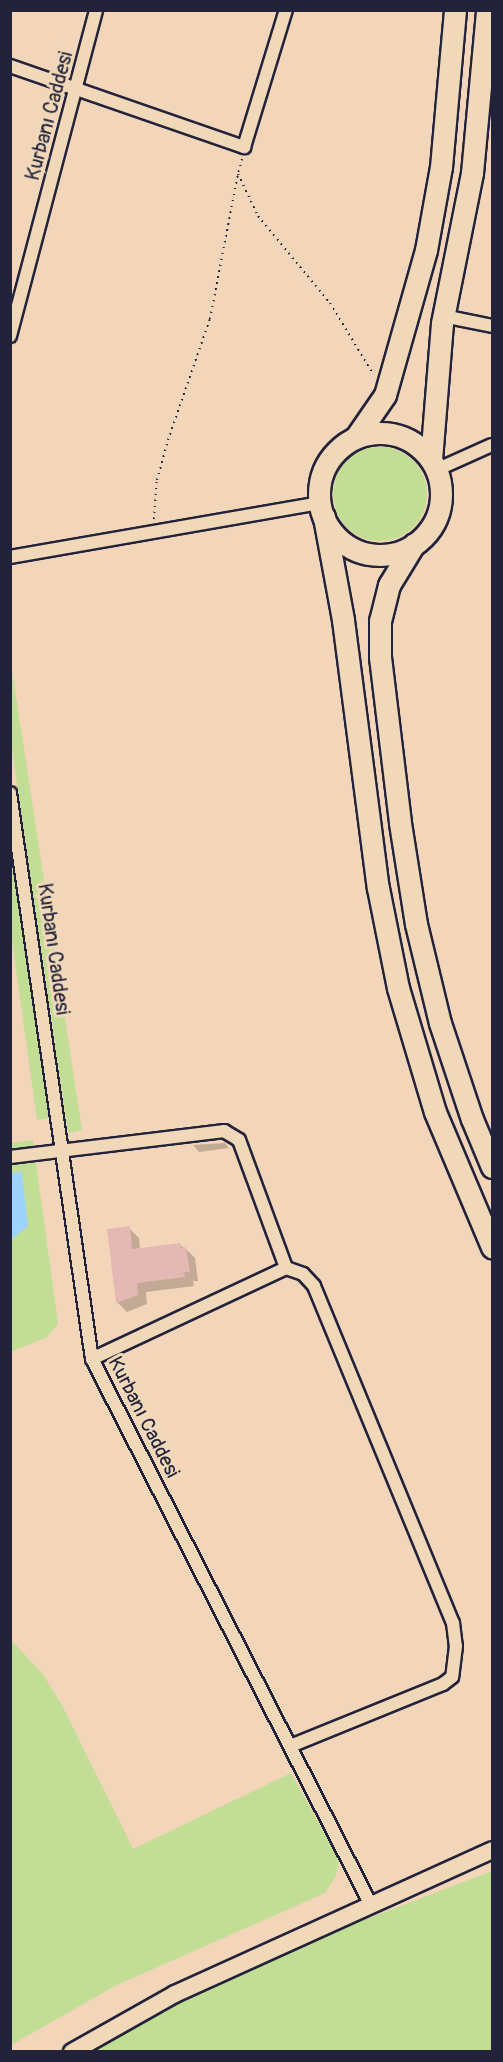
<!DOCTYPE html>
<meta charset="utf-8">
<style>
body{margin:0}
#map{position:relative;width:503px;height:2062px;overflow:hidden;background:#f3d5ba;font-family:Pangolin,sans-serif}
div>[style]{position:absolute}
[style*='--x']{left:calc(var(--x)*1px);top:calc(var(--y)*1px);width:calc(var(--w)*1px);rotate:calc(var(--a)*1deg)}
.green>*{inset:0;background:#c2de95}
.round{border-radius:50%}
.water>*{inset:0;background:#9ed3fd}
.shadow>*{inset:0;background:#0003}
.building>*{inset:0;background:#e4b9b3}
.path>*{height:2px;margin-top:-1px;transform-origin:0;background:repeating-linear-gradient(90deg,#22223b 0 1.5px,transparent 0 6px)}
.roads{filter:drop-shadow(2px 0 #22223b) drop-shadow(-2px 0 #22223b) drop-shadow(0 2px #22223b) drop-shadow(0 -2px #22223b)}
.street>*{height:12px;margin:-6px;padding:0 6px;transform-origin:6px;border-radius:6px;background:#f1d8b8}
.secondary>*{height:16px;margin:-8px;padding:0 8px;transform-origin:8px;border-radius:8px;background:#f1d8b8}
.highway>*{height:21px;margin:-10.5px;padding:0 10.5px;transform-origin:10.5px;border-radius:10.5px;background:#f1d8b8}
.highway>.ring{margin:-10.5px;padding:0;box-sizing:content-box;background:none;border:21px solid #f1d8b8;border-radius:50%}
span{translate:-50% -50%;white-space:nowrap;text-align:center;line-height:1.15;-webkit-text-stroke:6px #f1d8b8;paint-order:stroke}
.street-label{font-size:20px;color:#22223b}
.frame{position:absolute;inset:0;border:12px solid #22223b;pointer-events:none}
</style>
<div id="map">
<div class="green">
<i class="round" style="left:333px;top:447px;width:94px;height:94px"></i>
<i style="clip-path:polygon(10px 657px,82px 1130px,68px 1133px,11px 743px)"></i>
<i style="clip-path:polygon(11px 849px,50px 1118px,37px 1120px,11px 934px)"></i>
<i style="clip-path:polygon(33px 1140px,58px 1324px,47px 1337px,11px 1352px,10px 1143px)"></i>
<i style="clip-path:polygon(10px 1639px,42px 1673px,62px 1705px,133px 1849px,291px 1773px,339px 1860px,336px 1876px,325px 1893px,115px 1986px,11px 2045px)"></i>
<i style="clip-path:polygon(492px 1871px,492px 2051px,86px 2052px,166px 2005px,299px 1945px)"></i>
</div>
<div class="water">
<i style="clip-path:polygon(22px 1172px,28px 1226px,11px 1240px,11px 1173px)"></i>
</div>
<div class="shadow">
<i style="clip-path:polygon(225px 1143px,229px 1148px,199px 1152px,193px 1145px)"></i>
<i style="clip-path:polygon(129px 1228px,139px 1238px,140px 1250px,180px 1245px,186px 1249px,195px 1258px,198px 1281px,193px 1281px,194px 1286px,146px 1292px,147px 1304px,127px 1312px,117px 1302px)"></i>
</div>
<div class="building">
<i style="clip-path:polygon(130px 1226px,132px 1249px,181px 1243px,181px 1248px,186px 1247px,190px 1272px,184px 1272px,185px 1277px,137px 1283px,138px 1295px,116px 1303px,107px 1229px)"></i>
</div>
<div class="path">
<i style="--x:242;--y:159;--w:16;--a:105"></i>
<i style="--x:238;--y:174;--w:47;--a:64.5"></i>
<i style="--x:258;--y:216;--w:113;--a:50.4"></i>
<i style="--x:330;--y:303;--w:81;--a:58.7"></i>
<i style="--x:154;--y:519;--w:39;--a:-86"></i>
<i style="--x:157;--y:480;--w:41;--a:-74.6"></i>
<i style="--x:168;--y:440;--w:128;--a:-70.9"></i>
<i style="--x:210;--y:319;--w:148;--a:-79.1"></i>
</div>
<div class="roads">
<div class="street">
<i style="--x:10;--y:66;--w:248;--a:19.1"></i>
<i style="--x:244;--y:147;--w:143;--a:-73"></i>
<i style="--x:443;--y:316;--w:50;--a:11.5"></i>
<i style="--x:10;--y:336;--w:337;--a:-75.2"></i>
<i style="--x:436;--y:470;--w:61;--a:-24.1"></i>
<i style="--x:10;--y:557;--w:315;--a:-9.9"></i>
<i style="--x:10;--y:793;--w:572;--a:81.76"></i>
<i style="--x:92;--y:1359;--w:613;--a:62.93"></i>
<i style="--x:10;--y:1157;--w:216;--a:-6.9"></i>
<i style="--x:224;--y:1131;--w:17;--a:31"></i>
<i style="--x:239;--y:1140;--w:136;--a:69.8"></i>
<i style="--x:286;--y:1268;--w:214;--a:154.9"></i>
<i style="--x:286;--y:1268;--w:18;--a:19"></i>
<i style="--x:303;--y:1274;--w:16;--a:47"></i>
<i style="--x:314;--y:1286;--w:365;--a:67.6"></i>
<i style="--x:453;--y:1623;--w:23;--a:83"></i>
<i style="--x:456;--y:1646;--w:31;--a:97"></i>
<i style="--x:452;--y:1677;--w:11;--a:142"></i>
<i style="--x:443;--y:1684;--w:165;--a:157.9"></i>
</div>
<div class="secondary">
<i style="--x:72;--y:2052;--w:118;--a:-29.4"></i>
<i style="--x:175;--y:1994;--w:348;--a:-24.4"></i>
</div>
<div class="highway">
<i class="ring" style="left:319px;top:433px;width:101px;height:101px"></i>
<i style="--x:356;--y:437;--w:51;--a:-55.4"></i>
<i style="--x:385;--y:395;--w:151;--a:-74.2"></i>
<i style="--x:426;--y:250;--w:84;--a:-79.8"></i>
<i style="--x:441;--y:167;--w:158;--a:-84.9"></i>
<i style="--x:431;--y:460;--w:137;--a:-85.4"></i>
<i style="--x:442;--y:323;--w:153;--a:-78.7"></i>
<i style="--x:472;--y:173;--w:164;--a:-84.7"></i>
<i style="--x:324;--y:517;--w:105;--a:79.5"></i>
<i style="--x:343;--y:620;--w:270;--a:82.6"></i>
<i style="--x:378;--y:888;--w:102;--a:78.7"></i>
<i style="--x:398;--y:988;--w:129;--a:73.4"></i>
<i style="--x:435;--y:1112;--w:147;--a:67.1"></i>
<i style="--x:414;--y:544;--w:48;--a:121.4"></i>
<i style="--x:389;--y:585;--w:36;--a:104"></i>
<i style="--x:380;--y:620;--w:37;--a:90"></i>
<i style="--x:380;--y:657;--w:167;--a:83.1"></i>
<i style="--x:400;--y:823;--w:102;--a:81"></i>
<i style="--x:416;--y:924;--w:102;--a:76.4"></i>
<i style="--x:440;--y:1023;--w:101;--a:71.6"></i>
<i style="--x:472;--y:1119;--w:52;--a:67.4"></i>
</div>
</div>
<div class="street-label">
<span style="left:49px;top:116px;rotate:-75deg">Kurbanı Caddesi</span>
<span style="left:54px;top:949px;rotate:82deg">Kurbanı Caddesi</span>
<span style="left:144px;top:1417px;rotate:63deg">Kurbanı Caddesi</span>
</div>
<div class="frame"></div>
</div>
